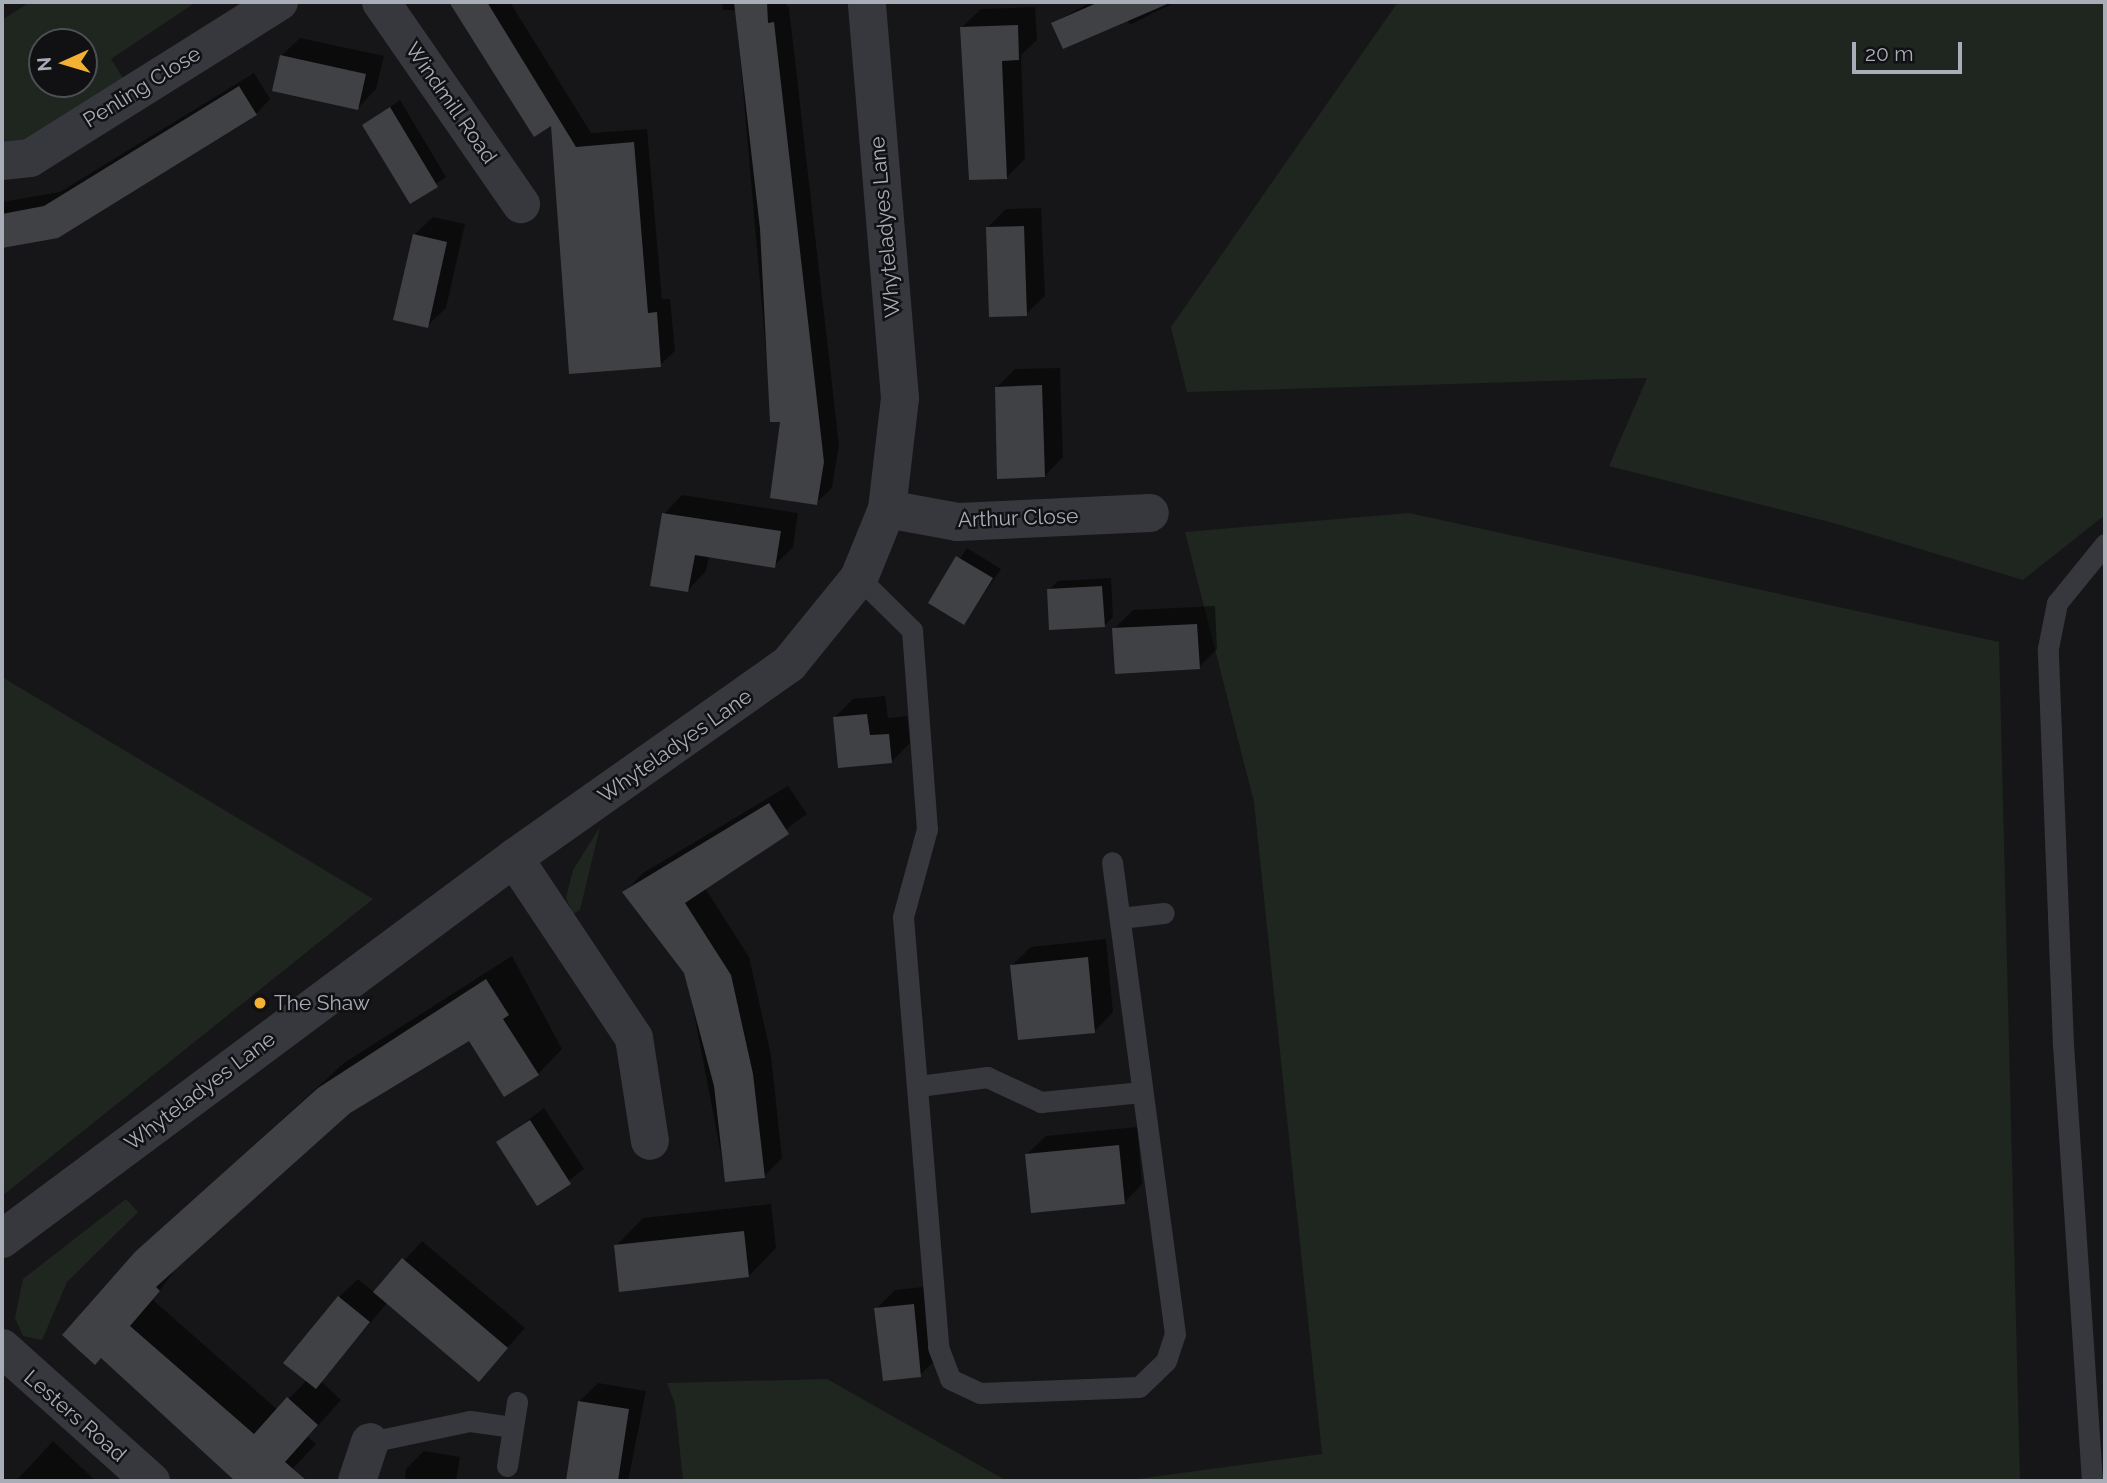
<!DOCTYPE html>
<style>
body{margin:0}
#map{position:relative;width:2107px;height:1483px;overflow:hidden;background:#161618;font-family:Raleway,sans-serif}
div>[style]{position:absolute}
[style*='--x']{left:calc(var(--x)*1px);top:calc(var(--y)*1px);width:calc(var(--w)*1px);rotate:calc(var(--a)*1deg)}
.green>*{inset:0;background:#1e261f}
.shadow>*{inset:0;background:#0007}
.building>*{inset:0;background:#404145}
.lane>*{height:21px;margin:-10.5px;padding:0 10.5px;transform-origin:10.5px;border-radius:10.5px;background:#37383d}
.street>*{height:38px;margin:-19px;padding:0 19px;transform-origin:19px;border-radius:19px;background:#37383d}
.dots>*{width:19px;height:19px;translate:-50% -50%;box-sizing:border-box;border:4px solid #111113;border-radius:50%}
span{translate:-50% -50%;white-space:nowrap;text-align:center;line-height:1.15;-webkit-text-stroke:5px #111113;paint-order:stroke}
.street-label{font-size:21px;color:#a8adb8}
.poi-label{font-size:21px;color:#a8adb8}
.left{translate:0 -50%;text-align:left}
.frame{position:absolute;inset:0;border:4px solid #a8adb8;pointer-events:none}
.north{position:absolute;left:28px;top:28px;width:70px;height:70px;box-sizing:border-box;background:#111113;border:2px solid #4d4f55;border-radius:50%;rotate:266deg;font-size:19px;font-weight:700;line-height:28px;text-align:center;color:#a8adb8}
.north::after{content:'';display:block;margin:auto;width:24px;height:32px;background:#f2b134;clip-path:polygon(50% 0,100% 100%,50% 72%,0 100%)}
.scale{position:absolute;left:1852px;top:42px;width:110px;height:32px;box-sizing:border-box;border:4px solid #a8adb8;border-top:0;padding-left:9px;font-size:21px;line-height:24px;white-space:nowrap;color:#a8adb8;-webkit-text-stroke:5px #111113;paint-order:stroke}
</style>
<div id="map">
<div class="green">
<i style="clip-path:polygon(evenodd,30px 2px,196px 2px,111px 59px,125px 81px,2px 153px,2px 20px,30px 2px,42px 42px,84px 42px,84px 84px,42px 84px,42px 42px)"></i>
<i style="clip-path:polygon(1398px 2px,2105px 2px,2105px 515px,2023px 580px,1837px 524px,1609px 466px,1647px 378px,1187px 392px,1171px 327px)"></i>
<i style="clip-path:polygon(1409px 513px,1999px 642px,2020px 1481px,1122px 1481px,1322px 1454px,1254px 802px,1185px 532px)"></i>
<i style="clip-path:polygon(2px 677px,373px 899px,2px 1196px)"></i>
<i style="clip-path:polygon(600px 827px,580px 910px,573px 914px,566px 898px,573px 870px)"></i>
<i style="clip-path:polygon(126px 1199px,138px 1212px,67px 1282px,42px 1340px,23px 1336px,15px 1318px,23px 1279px)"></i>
<i style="clip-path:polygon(827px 1379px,1007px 1481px,683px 1481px,675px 1404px,667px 1383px)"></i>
</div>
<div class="shadow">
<i style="clip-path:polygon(457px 2px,510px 2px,591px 133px,647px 129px,662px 299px,670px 299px,675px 351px,660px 365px,553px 123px,534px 134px)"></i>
<i style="clip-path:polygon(722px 2px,784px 2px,789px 8px,839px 445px,832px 488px,816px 503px,783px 420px,772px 420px,736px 10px,723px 10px)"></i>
<i style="clip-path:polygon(1091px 2px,1105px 2px,1113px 21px,1053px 23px)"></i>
<i style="clip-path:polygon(1118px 2px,1175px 2px,1130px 25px)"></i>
<i style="clip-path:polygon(1035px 7px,1037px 40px,1021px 55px,1025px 159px,1006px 178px,962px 27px,981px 9px)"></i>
<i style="clip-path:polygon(300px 38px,384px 56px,376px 89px,358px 108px,281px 56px)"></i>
<i style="clip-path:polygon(254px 73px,270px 99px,256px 114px,58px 236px,2px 246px,2px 202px,60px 192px)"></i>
<i style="clip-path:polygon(400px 100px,446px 177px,411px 201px,364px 125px)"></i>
<i style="clip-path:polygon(1041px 208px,1045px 296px,1026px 314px,988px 227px,1006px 209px)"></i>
<i style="clip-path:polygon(433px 217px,465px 224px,446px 308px,427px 326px,414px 235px)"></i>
<i style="clip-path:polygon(1060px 368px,1063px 457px,1045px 476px,996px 388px,1015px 369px)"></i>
<i style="clip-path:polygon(682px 495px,798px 513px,793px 547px,774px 566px,709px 556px,706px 571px,688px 590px,664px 514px)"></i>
<i style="clip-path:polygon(967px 548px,1001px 569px,964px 623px,930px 602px)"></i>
<i style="clip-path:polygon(1111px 578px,1113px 617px,1104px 626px,1049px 590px,1058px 581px)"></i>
<i style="clip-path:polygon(1215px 606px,1217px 649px,1199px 667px,1114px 629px,1133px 610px)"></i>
<i style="clip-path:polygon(885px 696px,888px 718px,907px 716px,910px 743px,891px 762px,835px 717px,853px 699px)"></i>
<i style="clip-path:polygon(788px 786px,807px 814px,705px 888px,749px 957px,771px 1055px,782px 1158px,764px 1176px,726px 1180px,686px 972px,625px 892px,643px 873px)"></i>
<i style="clip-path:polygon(1106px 939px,1113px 1012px,1095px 1031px,1012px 965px,1031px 947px)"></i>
<i style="clip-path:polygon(512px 956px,562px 1049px,538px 1074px,469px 1039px,349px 1111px,180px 1263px,153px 1300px,278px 1410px,307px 1380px,339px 1297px,358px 1279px,375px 1293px,422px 1241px,525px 1328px,479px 1380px,388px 1302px,321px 1381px,341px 1400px,308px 1437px,316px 1444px,281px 1481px,238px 1481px,101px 1356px,136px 1253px,344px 1063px)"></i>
<i style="clip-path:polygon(544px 1108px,584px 1169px,538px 1204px,498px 1143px)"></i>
<i style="clip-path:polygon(1137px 1127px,1142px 1184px,1124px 1203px,1027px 1154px,1046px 1136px)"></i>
<i style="clip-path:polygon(771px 1204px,776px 1248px,749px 1276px,616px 1246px,643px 1218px)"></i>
<i style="clip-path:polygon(932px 1286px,939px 1356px,920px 1375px,876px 1309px,895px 1290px)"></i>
<i style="clip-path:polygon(598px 1383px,646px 1391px,628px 1481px,568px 1481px,579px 1402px)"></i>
<i style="clip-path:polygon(53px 1441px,96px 1481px,16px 1481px)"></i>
<i style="clip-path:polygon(424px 1451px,460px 1457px,456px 1481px,405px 1481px,406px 1469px)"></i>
</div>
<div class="building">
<i style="clip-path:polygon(449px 2px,487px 2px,576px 147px,634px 142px,648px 313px,657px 312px,661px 367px,569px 374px,551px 126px,534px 137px)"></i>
<i style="clip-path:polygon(734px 2px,767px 2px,768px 23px,774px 22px,824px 462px,817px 505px,770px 498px,780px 422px,770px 422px,760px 229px)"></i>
<i style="clip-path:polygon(1099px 2px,1172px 2px,1063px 49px,1051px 23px)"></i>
<i style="clip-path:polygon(1018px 25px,1019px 60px,1002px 61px,1007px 179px,969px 180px,960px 27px)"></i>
<i style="clip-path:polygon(280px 55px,366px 74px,358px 110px,272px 91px)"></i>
<i style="clip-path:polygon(239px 86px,257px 115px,58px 238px,2px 248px,2px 214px,44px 206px)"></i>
<i style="clip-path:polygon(390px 107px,438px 187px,410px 204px,362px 125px)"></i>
<i style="clip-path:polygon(1024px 226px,1027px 316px,989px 317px,986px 227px)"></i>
<i style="clip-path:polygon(413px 234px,447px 242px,428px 328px,393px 320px)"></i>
<i style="clip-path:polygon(1042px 385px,1045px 477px,997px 479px,995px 387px)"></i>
<i style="clip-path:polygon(662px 513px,781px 531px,775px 568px,695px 555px,688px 592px,650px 586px)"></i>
<i style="clip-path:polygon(956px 556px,993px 578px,964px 625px,928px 603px)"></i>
<i style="clip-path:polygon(1102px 586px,1105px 627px,1049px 630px,1047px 589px)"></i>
<i style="clip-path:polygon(1197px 624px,1200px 669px,1115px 674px,1112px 628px)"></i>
<i style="clip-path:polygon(867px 714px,870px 735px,889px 734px,892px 763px,838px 768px,833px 717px)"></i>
<i style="clip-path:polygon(769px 803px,789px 834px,685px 903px,731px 975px,753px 1074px,765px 1178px,725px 1182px,714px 1086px,684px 973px,622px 892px)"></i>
<i style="clip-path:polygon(1088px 957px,1095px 1033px,1018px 1040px,1010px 965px)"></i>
<i style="clip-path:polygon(486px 979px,509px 1015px,503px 1019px,539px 1075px,504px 1097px,469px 1041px,350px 1113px,156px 1287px,160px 1291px,130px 1326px,254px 1434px,287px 1397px,318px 1425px,285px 1462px,307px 1481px,235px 1481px,101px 1358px,95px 1365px,62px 1335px,135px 1252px,318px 1088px)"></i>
<i style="clip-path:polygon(530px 1120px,571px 1184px,537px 1206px,496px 1142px)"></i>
<i style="clip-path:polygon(1119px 1145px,1125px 1204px,1031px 1213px,1025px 1154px)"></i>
<i style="clip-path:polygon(744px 1231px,749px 1277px,619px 1292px,614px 1245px)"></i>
<i style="clip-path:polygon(402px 1258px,508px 1348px,479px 1382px,373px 1292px)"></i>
<i style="clip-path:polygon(338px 1296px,370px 1322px,316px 1389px,283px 1363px)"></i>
<i style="clip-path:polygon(914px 1304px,921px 1377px,883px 1381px,874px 1308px)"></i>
<i style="clip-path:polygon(578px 1401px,629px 1409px,618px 1481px,566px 1481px)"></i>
</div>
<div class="lane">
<i style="--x:859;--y:578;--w:74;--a:44.5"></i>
<i style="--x:912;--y:630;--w:200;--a:85.7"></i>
<i style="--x:927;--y:829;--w:91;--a:105.3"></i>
<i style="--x:903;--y:917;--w:431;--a:85.3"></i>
<i style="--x:938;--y:1347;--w:34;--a:69"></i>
<i style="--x:950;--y:1379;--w:33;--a:25"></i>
<i style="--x:980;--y:1393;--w:159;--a:-2.2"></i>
<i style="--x:1139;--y:1387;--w:37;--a:-44"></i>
<i style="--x:1166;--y:1361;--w:28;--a:-72"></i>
<i style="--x:1175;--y:1334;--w:476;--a:-97.6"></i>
<i style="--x:1120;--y:918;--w:44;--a:-6.5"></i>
<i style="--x:919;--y:1086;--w:69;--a:-7.5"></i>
<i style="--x:987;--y:1077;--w:60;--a:24.8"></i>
<i style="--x:1041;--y:1102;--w:101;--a:-5.7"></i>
<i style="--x:370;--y:1442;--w:102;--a:-11.9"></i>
<i style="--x:470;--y:1421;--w:42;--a:8.1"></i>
<i style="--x:507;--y:1466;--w:65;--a:-81.1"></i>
<i style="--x:2092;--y:1481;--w:436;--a:-93.8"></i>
<i style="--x:2063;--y:1046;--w:398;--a:-92.2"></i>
<i style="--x:2048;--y:648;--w:46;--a:-78.7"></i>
<i style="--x:2057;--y:603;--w:76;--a:-50.9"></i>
</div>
<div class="street">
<i style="--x:381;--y:2;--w:246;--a:55.3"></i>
<i style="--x:2;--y:161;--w:28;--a:-6"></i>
<i style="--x:30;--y:158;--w:294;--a:-32.1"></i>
<i style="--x:887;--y:509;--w:72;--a:10.4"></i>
<i style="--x:958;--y:522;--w:192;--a:-2.7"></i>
<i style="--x:514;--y:858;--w:216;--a:56.3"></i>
<i style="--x:634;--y:1038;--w:104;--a:81.2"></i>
<i style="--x:2;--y:1239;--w:638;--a:-36.65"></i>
<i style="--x:514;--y:858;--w:337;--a:-35.2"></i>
<i style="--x:789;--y:664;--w:111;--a:-50.9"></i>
<i style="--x:859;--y:578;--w:74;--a:-67.9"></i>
<i style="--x:887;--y:509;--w:112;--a:-83.3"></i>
<i style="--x:900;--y:398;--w:397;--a:-94.8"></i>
<i style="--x:2;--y:1348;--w:200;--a:41.8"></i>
<i style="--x:357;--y:1481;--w:41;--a:-71.6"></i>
</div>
<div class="dots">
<i style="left:260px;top:1003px;background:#f2b134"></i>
</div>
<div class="street-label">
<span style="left:142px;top:87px;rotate:-32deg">Penling Close</span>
<span style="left:451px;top:103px;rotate:55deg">Windmill Road</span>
<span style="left:885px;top:227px;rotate:-95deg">Whyteladyes Lane</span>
<span style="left:1018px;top:518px;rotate:-2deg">Arthur Close</span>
<span style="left:675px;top:746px;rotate:-35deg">Whyteladyes Lane</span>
<span style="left:200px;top:1091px;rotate:-37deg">Whyteladyes Lane</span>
<span style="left:75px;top:1416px;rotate:41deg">Lesters Road</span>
</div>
<div class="poi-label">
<span class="left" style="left:274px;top:1003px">The Shaw</span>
</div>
<div class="frame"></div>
<div class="north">N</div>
<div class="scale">20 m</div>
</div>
